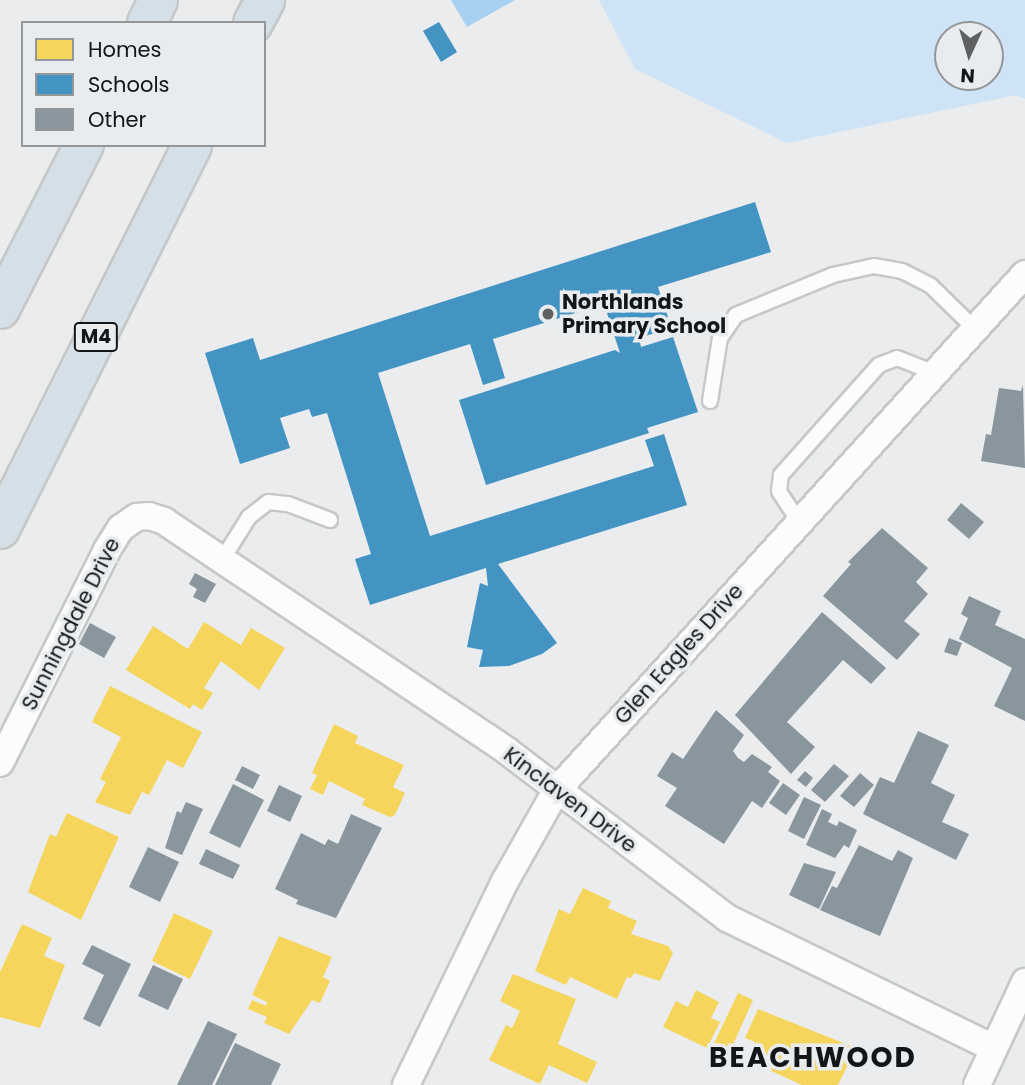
<!DOCTYPE html>
<style>
body{margin:0}
#map{position:relative;width:1025px;height:1085px;overflow:hidden;background:#eaeced;font-family:Poppins,sans-serif}
div>[style]{position:absolute}
[style*='--x']{left:calc(var(--x)*1px);top:calc(var(--y)*1px);width:calc(var(--w)*1px);rotate:calc(var(--a)*1deg)}
.green>*{inset:0;background:#cee3f5}
.water>*{inset:0;background:#a8d0f1}
.homes>*{inset:0;background:#f6d55c}
.schools>*{inset:0;background:#4393c3}
.building>*{inset:0;background:#8a969e}
.roads{filter:drop-shadow(2px 0 #c6c8c8) drop-shadow(-2px 0 #c6c8c8) drop-shadow(0 2px #c6c8c8) drop-shadow(0 -2px #c6c8c8)}
.service>*{height:14px;margin:-7px;padding:0 7px;transform-origin:7px;border-radius:7px;background:#fcfcfc}
.minor>*{height:26px;margin:-13px;padding:0 13px;transform-origin:13px;border-radius:13px;background:#fcfcfc}
.motorway>*{height:38px;margin:-19px;padding:0 19px;transform-origin:19px;border-radius:19px;background:#d5dfe8}
.dots>*{width:19px;height:19px;translate:-50% -50%;box-sizing:border-box;border:4px solid #e9ecee;border-radius:50%}
span{translate:-50% -50%;white-space:nowrap;text-align:center;line-height:1.15;-webkit-text-stroke:7px #e9ecee;paint-order:stroke}
.shield-label span{padding:2px 5px;background:#e9ecee;border:2px solid;border-radius:5px;-webkit-text-stroke-width:0}
.shield-label{font-size:19px;color:#141516;font-weight:700}
.poi-label{font-size:21px;color:#141516;font-weight:700}
.left{translate:0 -50%;text-align:left}
.street-label{font-size:21px;color:#141516}
.district-label{font-size:28px;color:#141516;font-weight:700;letter-spacing:2px}
.legend{position:absolute;left:21px;top:21px;width:245px;height:126px;box-sizing:border-box;background:#e9ecee;border:2px solid #949698;margin:0;padding:9px 12px;list-style:none;font-size:21px;color:#141516}
.legend li{display:flex;align-items:center;gap:14px;height:35px}
.legend b{width:35px;border:2px solid #949698}
.north{position:absolute;left:934px;top:21px;width:70px;height:70px;box-sizing:border-box;background:#e9ecee;border:2px solid #949698;border-radius:50%;rotate:184deg;font-size:19px;font-weight:700;line-height:28px;text-align:center;color:#141516}
.north::after{content:'';display:block;margin:auto;width:24px;height:32px;background:#5f6061;clip-path:polygon(50% 0,100% 100%,50% 72%,0 100%)}
</style>
<div id="map">
<div class="green">
<i style="clip-path:polygon(evenodd,599px 0,1025px 0,1025px 99px,1016px 95px,787px 143px,635px 69px,599px 0,948px 35px,990px 35px,990px 77px,948px 77px,948px 35px)"></i>
</div>
<div class="water">
<i style="clip-path:polygon(451px 0,515px 0,467px 27px)"></i>
</div>
<div class="homes">
<i style="clip-path:polygon(204px 622px,241px 645px,251px 628px,285px 648px,259px 690px,221px 661px,204px 688px,213px 693px,202px 710px,193px 704px,190px 709px,126px 670px,153px 626px,188px 649px)"></i>
<i style="clip-path:polygon(110px 686px,202px 732px,183px 768px,167px 760px,149px 795px,142px 792px,130px 815px,95px 802px,106px 782px,100px 779px,121px 737px,92px 722px)"></i>
<i style="clip-path:polygon(334px 724px,358px 736px,355px 743px,404px 765px,393px 787px,405px 793px,395px 815px,390px 817px,362px 805px,365px 799px,329px 781px,323px 795px,310px 789px,317px 775px,312px 773px)"></i>
<i style="clip-path:polygon(67px 813px,119px 837px,81px 920px,28px 892px,50px 834px,56px 837px)"></i>
<i style="clip-path:polygon(583px 888px,611px 901px,608px 908px,637px 921px,631px 934px,668px 946px,673px 953px,660px 981px,634px 973px,631px 978px,627px 977px,617px 999px,570px 977px,566px 985px,535px 971px,559px 909px,570px 914px)"></i>
<i style="clip-path:polygon(174px 913px,213px 931px,190px 979px,152px 961px)"></i>
<i style="clip-path:polygon(22px 924px,52px 938px,44px 956px,65px 965px,40px 1028px,0 1017px,0 972px)"></i>
<i style="clip-path:polygon(279px 936px,332px 957px,323px 977px,330px 981px,320px 1003px,312px 1000px,289px 1034px,264px 1023px,267px 1017px,248px 1009px,252px 1000px,266px 1006px,267px 1002px,252px 995px)"></i>
<i style="clip-path:polygon(513px 974px,576px 999px,558px 1044px,597px 1062px,587px 1083px,549px 1065px,540px 1084px,489px 1060px,506px 1025px,512px 1028px,520px 1011px,500px 1001px)"></i>
<i style="clip-path:polygon(696px 990px,719px 1002px,711px 1018px,720px 1022px,707px 1048px,663px 1027px,676px 1001px,688px 1007px)"></i>
<i style="clip-path:polygon(738px 993px,753px 1000px,726px 1060px,710px 1052px)"></i>
<i style="clip-path:polygon(758px 1009px,856px 1048px,838px 1085px,802px 1085px,747px 1060px,755px 1042px,745px 1038px)"></i>
</div>
<div class="schools">
<i style="clip-path:polygon(439px 22px,457px 52px,441px 62px,423px 31px)"></i>
<i style="clip-path:polygon(755px 202px,771px 252px,658px 287px,668px 317px,655px 322px,658px 332px,639px 338px,641px 347px,673px 337px,698px 412px,647px 428px,649px 433px,486px 485px,459px 400px,615px 350px,620px 353px,604px 304px,493px 339px,505px 378px,483px 385px,470px 344px,378px 373px,430px 536px,654px 466px,645px 440px,664px 434px,687px 505px,498px 564px,557px 643px,542px 654px,509px 666px,479px 667px,483px 650px,467px 647px,480px 583px,488px 586px,486px 568px,370px 605px,355px 559px,371px 554px,327px 413px,312px 417px,309px 409px,280px 418px,290px 448px,240px 464px,205px 353px,253px 338px,260px 360px)"></i>
</div>
<div class="building">
<i style="clip-path:polygon(1023px 385px,1025px 468px,981px 461px,986px 434px,991px 435px,999px 388px,1021px 391px)"></i>
<i style="clip-path:polygon(961px 503px,984px 522px,969px 539px,947px 520px)"></i>
<i style="clip-path:polygon(882px 528px,928px 568px,916px 582px,928px 594px,904px 621px,920px 634px,897px 660px,823px 596px,851px 564px,848px 562px)"></i>
<i style="clip-path:polygon(195px 573px,216px 584px,205px 603px,193px 597px,197px 589px,189px 584px)"></i>
<i style="clip-path:polygon(969px 596px,1001px 611px,995px 625px,1025px 639px,1025px 721px,994px 706px,1012px 668px,959px 639px,968px 618px,961px 614px)"></i>
<i style="clip-path:polygon(822px 612px,886px 668px,871px 684px,843px 660px,787px 722px,815px 747px,791px 774px,735px 715px)"></i>
<i style="clip-path:polygon(90px 623px,116px 637px,104px 658px,79px 644px)"></i>
<i style="clip-path:polygon(949px 638px,962px 643px,957px 656px,944px 652px)"></i>
<i style="clip-path:polygon(716px 710px,744px 735px,733px 751px,738px 758px,744px 762px,752px 754px,772px 767px,768px 772px,780px 781px,762px 808px,752px 801px,724px 844px,665px 806px,677px 788px,657px 776px,672px 752px,683px 759px)"></i>
<i style="clip-path:polygon(918px 731px,949px 745px,931px 783px,955px 795px,942px 822px,969px 834px,956px 860px,863px 814px,880px 777px,894px 783px)"></i>
<i style="clip-path:polygon(834px 764px,849px 776px,825px 802px,811px 790px)"></i>
<i style="clip-path:polygon(242px 766px,260px 775px,253px 789px,235px 780px)"></i>
<i style="clip-path:polygon(805px 771px,813px 778px,806px 787px,797px 780px)"></i>
<i style="clip-path:polygon(860px 773px,874px 785px,854px 807px,840px 796px)"></i>
<i style="clip-path:polygon(783px 783px,800px 795px,786px 815px,769px 803px)"></i>
<i style="clip-path:polygon(233px 784px,264px 800px,240px 848px,209px 833px)"></i>
<i style="clip-path:polygon(279px 785px,302px 796px,290px 822px,267px 811px)"></i>
<i style="clip-path:polygon(804px 797px,821px 805px,804px 839px,788px 831px)"></i>
<i style="clip-path:polygon(186px 802px,203px 809px,182px 855px,165px 848px,177px 811px,181px 813px)"></i>
<i style="clip-path:polygon(822px 809px,832px 814px,828px 822px,837px 826px,839px 821px,857px 830px,849px 848px,844px 845px,835px 858px,806px 845px)"></i>
<i style="clip-path:polygon(351px 814px,382px 828px,336px 918px,296px 904px,298px 900px,275px 889px,301px 833px,325px 845px,328px 839px,338px 844px)"></i>
<i style="clip-path:polygon(859px 845px,892px 861px,898px 850px,913px 858px,880px 936px,820px 910px,832px 886px,837px 888px)"></i>
<i style="clip-path:polygon(148px 847px,179px 862px,160px 902px,129px 887px)"></i>
<i style="clip-path:polygon(206px 849px,240px 865px,233px 879px,199px 864px)"></i>
<i style="clip-path:polygon(804px 863px,836px 872px,819px 909px,789px 895px)"></i>
<i style="clip-path:polygon(92px 945px,131px 964px,100px 1027px,83px 1019px,104px 975px,82px 964px)"></i>
<i style="clip-path:polygon(153px 965px,183px 979px,168px 1010px,138px 996px)"></i>
<i style="clip-path:polygon(208px 1021px,237px 1034px,212px 1085px,177px 1085px)"></i>
<i style="clip-path:polygon(235px 1043px,281px 1064px,271px 1085px,215px 1085px)"></i>
</div>
<div class="roads">
<div class="service">
<i style="--x:710;--y:401;--w:64;--a:-81"></i>
<i style="--x:720;--y:338;--w:28;--a:-55"></i>
<i style="--x:736;--y:315;--w:105;--a:-22.4"></i>
<i style="--x:833;--y:275;--w:42;--a:-12.4"></i>
<i style="--x:874;--y:266;--w:28;--a:10"></i>
<i style="--x:902;--y:271;--w:31;--a:27"></i>
<i style="--x:930;--y:285;--w:63;--a:44.4"></i>
<i style="--x:799;--y:522;--w:37;--a:-123"></i>
<i style="--x:779;--y:491;--w:16;--a:-83"></i>
<i style="--x:781;--y:475;--w:147;--a:-48.3"></i>
<i style="--x:879;--y:365;--w:19;--a:-21"></i>
<i style="--x:897;--y:358;--w:41;--a:21.5"></i>
<i style="--x:222;--y:560;--w:51;--a:-57.9"></i>
<i style="--x:249;--y:517;--w:24;--a:-38"></i>
<i style="--x:268;--y:502;--w:20;--a:6"></i>
<i style="--x:288;--y:504;--w:45;--a:20.9"></i>
</div>
<div class="minor">
<i style="--x:0;--y:763;--w:238;--a:-63.3"></i>
<i style="--x:107;--y:550;--w:26;--a:-58"></i>
<i style="--x:121;--y:528;--w:19;--a:-35"></i>
<i style="--x:137;--y:517;--w:12;--a:-5"></i>
<i style="--x:149;--y:516;--w:16;--a:18"></i>
<i style="--x:164;--y:521;--w:413;--a:33.8"></i>
<i style="--x:507;--y:751;--w:276;--a:37.2"></i>
<i style="--x:727;--y:918;--w:297;--a:26"></i>
<i style="--x:406;--y:1085;--w:225;--a:-64.1"></i>
<i style="--x:504;--y:883;--w:106;--a:-60.5"></i>
<i style="--x:556;--y:791;--w:698;--a:-47.79"></i>
<i style="--x:977;--y:1085;--w:114;--a:-65"></i>
</div>
<div class="motorway">
<i style="--x:147;--y:23;--w:25;--a:-64"></i>
<i style="--x:253;--y:23;--w:26;--a:-62"></i>
<i style="--x:0;--y:309;--w:184;--a:-62.9"></i>
<i style="--x:0;--y:529;--w:429;--a:-63.4"></i>
</div>
</div>
<div class="dots">
<i style="left:548px;top:314px;background:#5f6061"></i>
</div>
<div class="shield-label">
<span style="left:96px;top:337px">M4</span>
</div>
<div class="poi-label">
<span class="left" style="left:562px;top:314px">Northlands<br>Primary School</span>
</div>
<div class="street-label">
<span style="left:71px;top:624px;rotate:-63deg">Sunningdale Drive</span>
<span style="left:679px;top:654px;rotate:-48deg">Glen Eagles Drive</span>
<span style="left:570px;top:800px;rotate:37deg">Kinclaven Drive</span>
</div>
<div class="district-label">
<span style="left:813px;top:1058px">BEACHWOOD</span>
</div>
<ul class="legend">
<li><b style="height:19px;background:#f6d55c"></b>Homes</li>
<li><b style="height:19px;background:#4393c3"></b>Schools</li>
<li><b style="height:19px;background:#8a969e"></b>Other</li>
</ul>
<div class="north">N</div>
</div>
